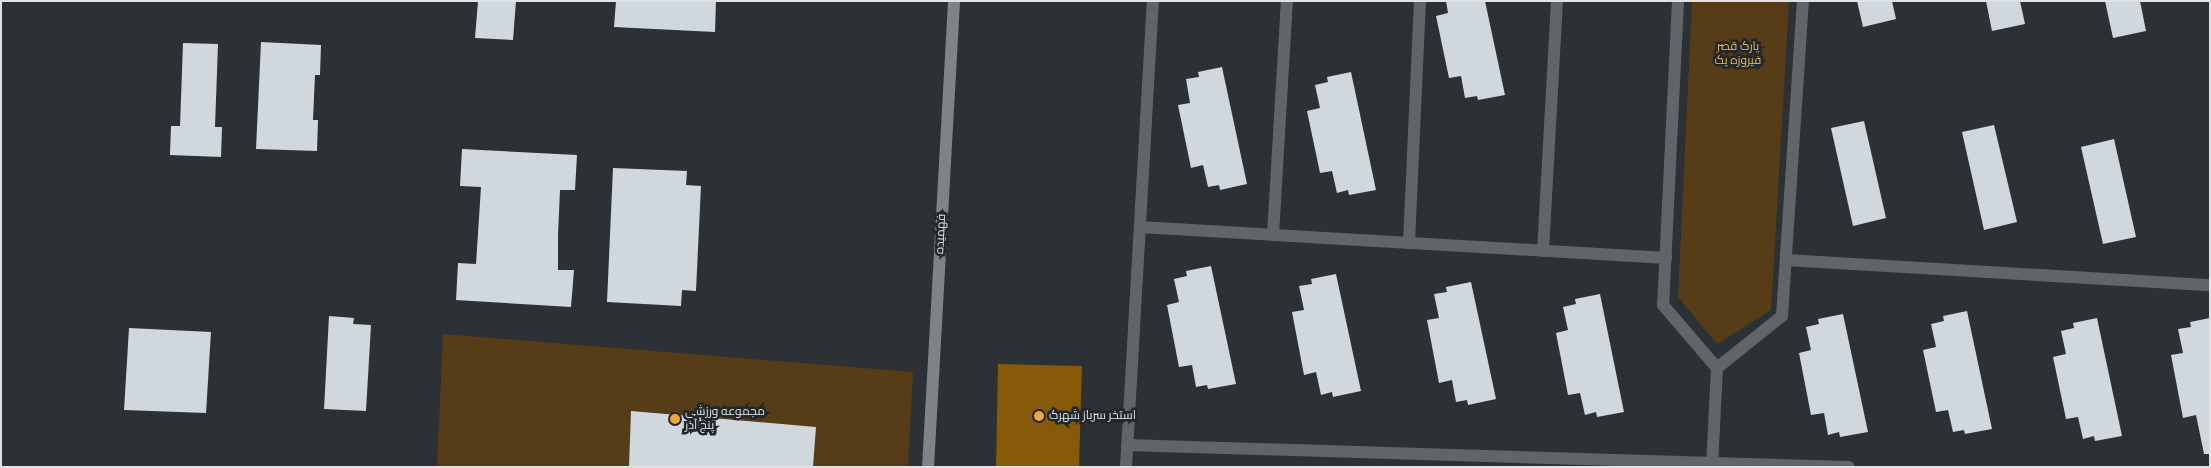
<!DOCTYPE html>
<meta charset="utf-8">
<style>
body{margin:0}
#map{position:relative;width:2211px;height:468px;overflow:hidden;background:#2b3135;font-family:Signika,Cairo,sans-serif}
div>[style]{position:absolute}
[style*='--x']{left:calc(var(--x)*1px);top:calc(var(--y)*1px);width:calc(var(--w)*1px);rotate:calc(var(--a)*1deg)}
.green>*{inset:0;background:#563d18}
.water>*{inset:0;background:#865a09}
.building>*{inset:0;background:#d1d8dd}
.street>*{height:12px;margin:-6px;padding:0 6px;transform-origin:6px;border-radius:6px;background:#626567}
.secondary>*{height:12px;margin:-6px;padding:0 6px;transform-origin:6px;border-radius:6px;background:#7e8386}
.dots>*{width:14px;height:14px;translate:-50% -50%;box-sizing:border-box;border:2px solid #21272b;border-radius:50%}
span{translate:-50% -50%;white-space:nowrap;text-align:center;line-height:1.15;-webkit-text-stroke:5px #21272b;paint-order:stroke}
.park-label{font-size:12px;color:#f4b456}
.street-label{font-size:12px;color:#dfe3e6}
.poi-label{font-size:12px;color:#dfe3e6}
.left{translate:0 -50%;text-align:left}
.frame{position:absolute;inset:0;border:2px solid #dfe3e6;pointer-events:none}
</style>
<div id="map">
<div class="green">
<i style="clip-path:polygon(1692px 1px,1789px 1px,1771px 310px,1717px 344px,1678px 297px)"></i>
<i style="clip-path:polygon(443px 334px,913px 372px,908px 467px,437px 467px)"></i>
</div>
<div class="water">
<i style="clip-path:polygon(998px 364px,1082px 366px,1079px 467px,996px 467px)"></i>
</div>
<div class="building">
<i style="clip-path:polygon(478px 1px,516px 1px,513px 40px,475px 38px)"></i>
<i style="clip-path:polygon(616px 1px,716px 1px,715px 32px,614px 27px)"></i>
<i style="clip-path:polygon(1446px 1px,1485px 1px,1505px 95px,1478px 100px,1477px 96px,1465px 98px,1461px 76px,1449px 78px,1436px 16px,1448px 13px)"></i>
<i style="clip-path:polygon(1857px 1px,1892px 1px,1896px 19px,1863px 27px)"></i>
<i style="clip-path:polygon(1986px 1px,2020px 1px,2025px 24px,1992px 31px)"></i>
<i style="clip-path:polygon(2105px 1px,2140px 1px,2146px 31px,2113px 38px)"></i>
<i style="clip-path:polygon(261px 42px,321px 45px,320px 75px,315px 75px,313px 120px,318px 120px,317px 151px,256px 149px)"></i>
<i style="clip-path:polygon(183px 43px,218px 44px,215px 127px,222px 127px,221px 157px,170px 155px,171px 126px,180px 126px)"></i>
<i style="clip-path:polygon(1222px 67px,1247px 184px,1220px 190px,1219px 185px,1208px 187px,1203px 165px,1191px 168px,1178px 105px,1190px 103px,1186px 79px,1199px 77px,1198px 72px)"></i>
<i style="clip-path:polygon(1351px 72px,1376px 190px,1349px 195px,1348px 190px,1337px 193px,1332px 171px,1320px 173px,1307px 111px,1320px 108px,1315px 85px,1328px 82px,1327px 77px)"></i>
<i style="clip-path:polygon(1864px 121px,1886px 218px,1853px 226px,1831px 128px)"></i>
<i style="clip-path:polygon(1994px 125px,2017px 222px,1984px 230px,1962px 132px)"></i>
<i style="clip-path:polygon(2114px 139px,2136px 237px,2103px 244px,2081px 147px)"></i>
<i style="clip-path:polygon(462px 149px,577px 155px,575px 190px,560px 190px,558px 235px,558px 270px,574px 270px,571px 307px,456px 300px,458px 263px,476px 264px,481px 187px,460px 186px)"></i>
<i style="clip-path:polygon(613px 168px,687px 171px,686px 185px,701px 186px,696px 291px,682px 290px,681px 306px,607px 302px)"></i>
<i style="clip-path:polygon(1211px 266px,1236px 384px,1208px 389px,1207px 385px,1196px 387px,1192px 365px,1179px 367px,1167px 305px,1179px 302px,1174px 279px,1187px 276px,1186px 271px)"></i>
<i style="clip-path:polygon(1336px 274px,1361px 391px,1333px 397px,1332px 392px,1321px 395px,1316px 372px,1304px 375px,1292px 312px,1304px 310px,1299px 286px,1312px 284px,1311px 279px)"></i>
<i style="clip-path:polygon(1471px 282px,1496px 399px,1468px 405px,1467px 400px,1456px 402px,1452px 380px,1439px 383px,1427px 320px,1439px 318px,1434px 294px,1447px 292px,1446px 287px)"></i>
<i style="clip-path:polygon(1600px 294px,1624px 412px,1597px 417px,1596px 412px,1585px 415px,1580px 393px,1568px 395px,1556px 333px,1568px 330px,1563px 307px,1576px 304px,1575px 299px)"></i>
<i style="clip-path:polygon(1967px 311px,1992px 429px,1965px 434px,1964px 430px,1953px 432px,1948px 410px,1936px 412px,1923px 350px,1936px 347px,1931px 324px,1944px 321px,1943px 316px)"></i>
<i style="clip-path:polygon(1843px 314px,1868px 432px,1840px 437px,1839px 432px,1828px 435px,1824px 413px,1811px 415px,1799px 353px,1811px 350px,1806px 327px,1819px 324px,1818px 319px)"></i>
<i style="clip-path:polygon(329px 316px,354px 318px,353px 324px,371px 325px,366px 411px,324px 409px)"></i>
<i style="clip-path:polygon(2097px 318px,2122px 436px,2095px 441px,2094px 436px,2083px 439px,2078px 417px,2066px 419px,2053px 357px,2066px 354px,2061px 331px,2074px 328px,2073px 323px)"></i>
<i style="clip-path:polygon(2210px 318px,2210px 454px,2204px 454px,2196px 415px,2183px 418px,2171px 355px,2183px 353px,2178px 329px,2191px 327px,2190px 322px)"></i>
<i style="clip-path:polygon(129px 328px,211px 332px,206px 413px,124px 410px)"></i>
<i style="clip-path:polygon(631px 411px,816px 427px,813px 467px,629px 467px)"></i>
</div>
<div class="street">
<i style="--x:1678;--y:1;--w:304;--a:92.8"></i>
<i style="--x:1663;--y:305;--w:83;--a:49.4"></i>
<i style="--x:1717;--y:368;--w:99;--a:92.9"></i>
<i style="--x:1140;--y:227;--w:527;--a:3.37"></i>
<i style="--x:1273;--y:235;--w:234;--a:-86.6"></i>
<i style="--x:1409;--y:243;--w:242;--a:-87.4"></i>
<i style="--x:1543;--y:251;--w:250;--a:-86.8"></i>
<i style="--x:1786;--y:260;--w:425;--a:3.4"></i>
<i style="--x:1717;--y:368;--w:83;--a:-38.7"></i>
<i style="--x:1782;--y:316;--w:316;--a:-86.2"></i>
<i style="--x:1127;--y:445;--w:722;--a:1.75"></i>
<i style="--x:1126;--y:467;--w:467;--a:-86.7"></i>
</div>
<div class="secondary">
<i style="--x:928;--y:467;--w:467;--a:-86.8"></i>
</div>
<div class="dots">
<i style="left:1039px;top:416px;background:#eda83b"></i>
<i style="left:675px;top:419px;background:#eda83b"></i>
</div>
<div class="park-label">
<span style="left:1738px;top:54px">پارک قصر<br>فیروزه یک</span>
</div>
<div class="street-label">
<span style="left:941px;top:234px;rotate:-87deg">فهمیده</span>
</div>
<div class="poi-label">
<span class="left" style="left:685px;top:419px">مجموعه ورزشی<br>پنج آذر</span>
<span class="left" style="left:1049px;top:416px">استخر سرباز شهرک</span>
</div>
<div class="frame"></div>
</div>
